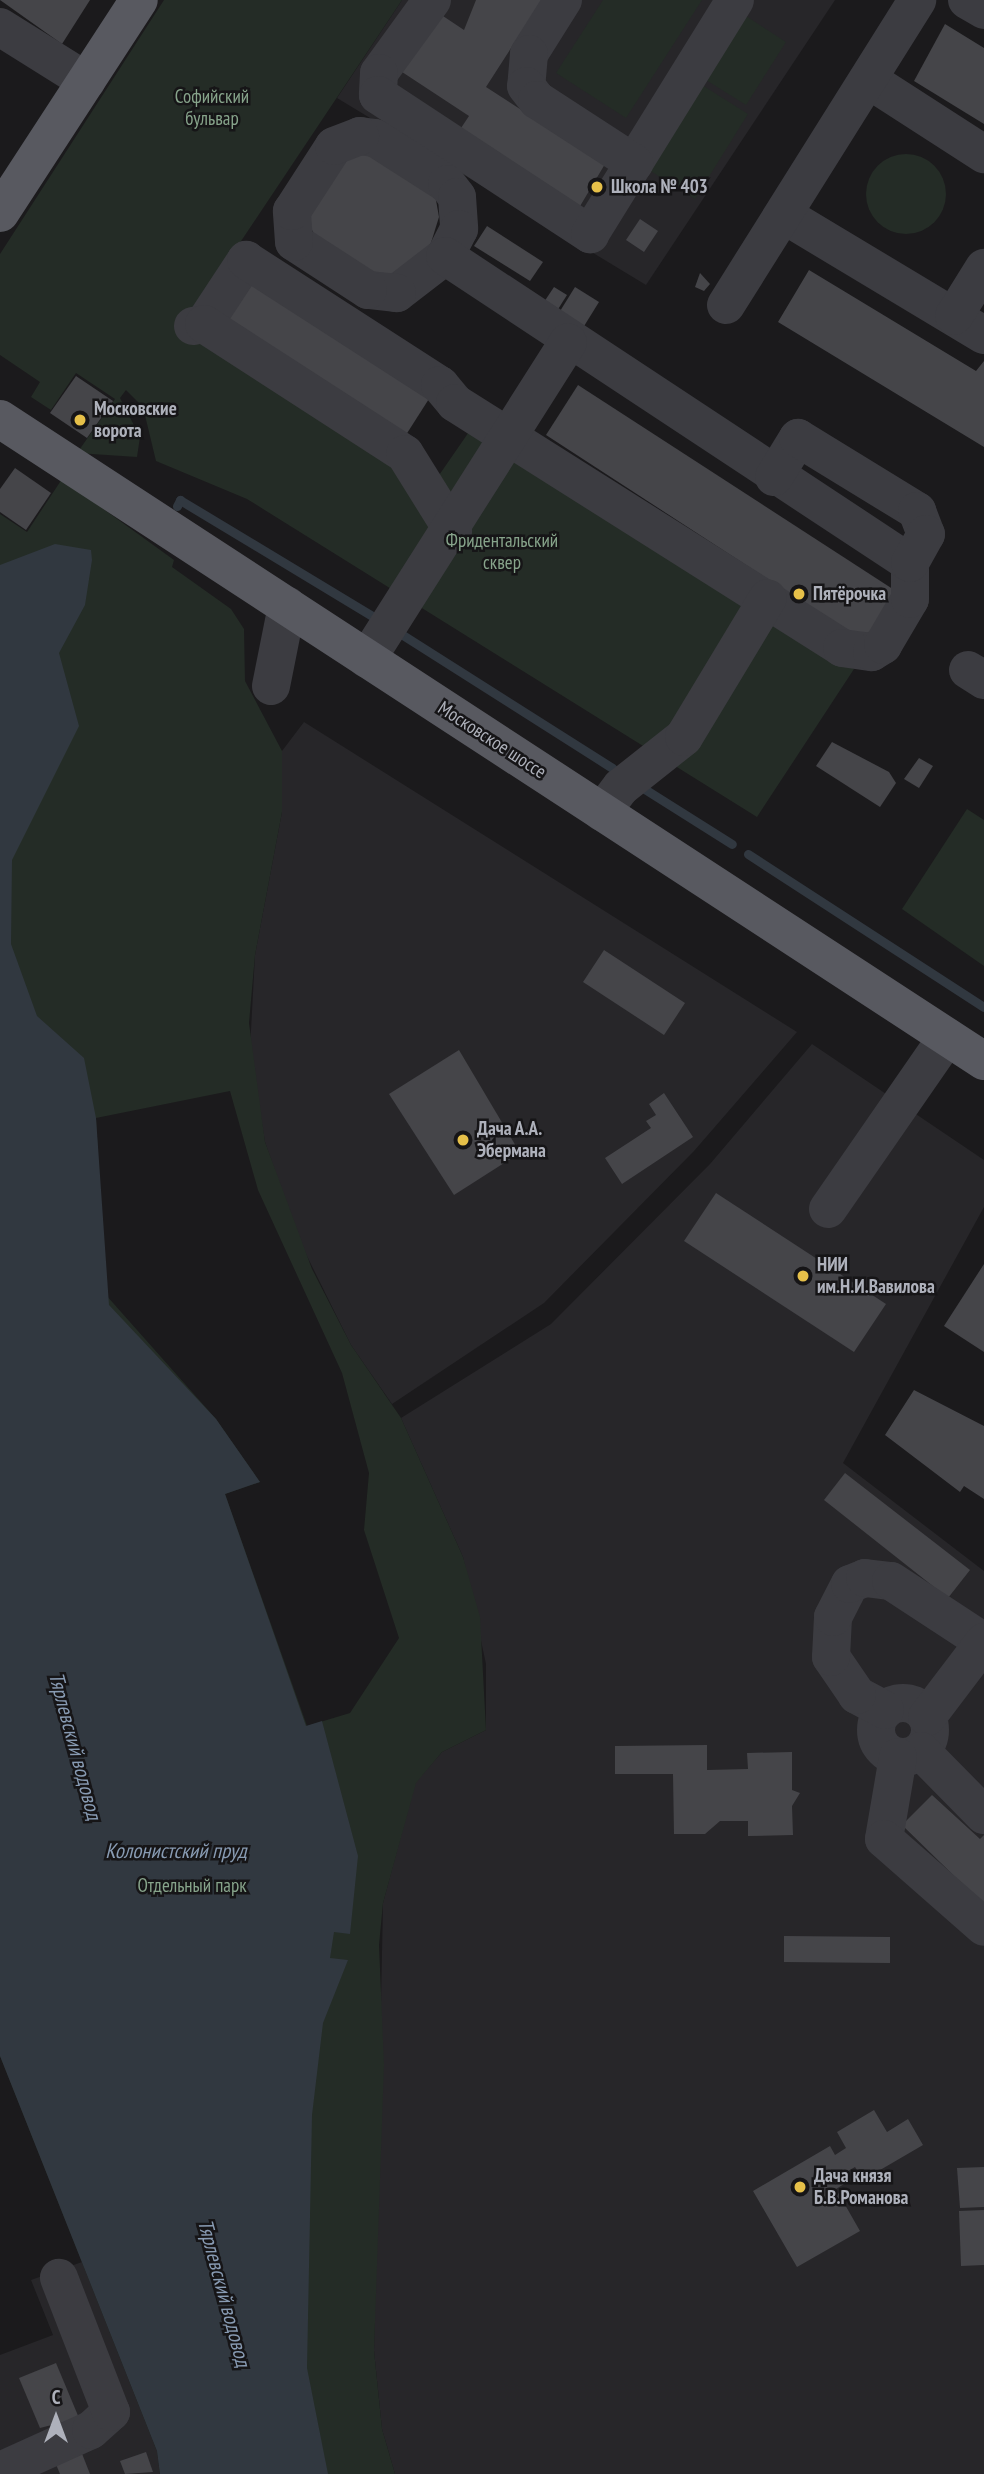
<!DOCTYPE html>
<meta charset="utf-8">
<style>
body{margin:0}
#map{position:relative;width:984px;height:2474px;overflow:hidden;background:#1b1a1c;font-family:"PT Sans Narrow",sans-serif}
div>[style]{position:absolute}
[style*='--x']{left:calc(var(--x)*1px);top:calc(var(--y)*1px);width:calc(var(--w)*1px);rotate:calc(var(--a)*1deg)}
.built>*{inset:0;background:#272629}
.green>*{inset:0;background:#242c26}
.round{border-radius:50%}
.water>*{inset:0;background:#313840}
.stream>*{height:9px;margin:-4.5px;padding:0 4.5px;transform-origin:4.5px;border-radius:4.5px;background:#313840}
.building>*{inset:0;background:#454549}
.minor>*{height:38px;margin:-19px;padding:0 19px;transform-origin:19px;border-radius:19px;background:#3c3c41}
.minor>.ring{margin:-19px;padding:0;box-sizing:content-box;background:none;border:38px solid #3c3c41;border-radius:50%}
.major>*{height:38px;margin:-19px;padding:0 19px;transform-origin:19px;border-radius:19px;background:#585960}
.dots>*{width:19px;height:19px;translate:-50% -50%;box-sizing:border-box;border:4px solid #161517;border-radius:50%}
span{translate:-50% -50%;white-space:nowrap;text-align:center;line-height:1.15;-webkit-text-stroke:5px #161517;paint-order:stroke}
.park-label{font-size:19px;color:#87a48b}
.poi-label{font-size:19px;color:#aeb1bb;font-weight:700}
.left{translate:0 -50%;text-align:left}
.street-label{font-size:19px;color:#aeb1bb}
.water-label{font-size:21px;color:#889bb3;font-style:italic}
.north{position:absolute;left:21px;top:2383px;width:70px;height:70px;-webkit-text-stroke:5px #161517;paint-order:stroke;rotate:0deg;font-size:19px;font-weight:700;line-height:28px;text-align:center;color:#aeb1bb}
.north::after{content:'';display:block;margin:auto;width:24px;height:32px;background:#aeb1bb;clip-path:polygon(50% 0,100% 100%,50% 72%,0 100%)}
</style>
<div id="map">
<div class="built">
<i style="clip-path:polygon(402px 0,835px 0,646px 285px,337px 98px)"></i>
<i style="clip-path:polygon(304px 722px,797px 1032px,694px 1151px,544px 1303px,392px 1404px,351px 1345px,299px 1240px,265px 1142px,250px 1049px,255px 955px,282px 812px,282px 751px)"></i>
<i style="clip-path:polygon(812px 1044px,984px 1160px,984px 1207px,843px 1463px,984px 1571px,984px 2474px,395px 2474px,382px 2429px,374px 2351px,383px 1903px,415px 1783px,442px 1752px,486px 1730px,486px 1664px,463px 1557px,401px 1418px,551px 1324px,710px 1164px)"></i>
<i style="clip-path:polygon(82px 2262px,157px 2451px,160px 2474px,8px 2474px,0 2450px,0 2355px,53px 2335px,31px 2280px)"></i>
</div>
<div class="green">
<i style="clip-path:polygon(164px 0,402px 0,187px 322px,435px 481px,473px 426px,854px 669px,757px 817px,247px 499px,156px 461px,143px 407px,126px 390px,120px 398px,140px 437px,137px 457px,77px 453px,115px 399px,76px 373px,51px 410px,31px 397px,40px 382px,0 355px,0 254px)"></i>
<i style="clip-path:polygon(603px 0,702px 0,626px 118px,556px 73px)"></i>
<i style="clip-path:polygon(746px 16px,786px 42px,746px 105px,706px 80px)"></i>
<i style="clip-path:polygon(702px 85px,748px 114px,695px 199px,649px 170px)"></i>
<i class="round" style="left:866px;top:154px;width:80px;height:80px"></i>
<i style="clip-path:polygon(evenodd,62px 479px,174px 560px,172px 567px,231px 609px,244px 629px,245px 681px,282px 751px,282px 812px,255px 955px,249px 1023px,265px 1142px,312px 1269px,351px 1345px,401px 1418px,463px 1557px,480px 1617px,486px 1730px,442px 1752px,416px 1783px,383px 1903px,379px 1945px,384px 2065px,374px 2351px,382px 2429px,395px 2474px,160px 2474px,157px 2451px,0 2056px,0 514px,27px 532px,62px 479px,230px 1091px,258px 1190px,342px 1373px,369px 1473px,364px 1530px,399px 1638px,350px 1713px,307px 1726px,225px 1494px,260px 1482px,216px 1419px,106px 1295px,96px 1118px,230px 1091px)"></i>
<i style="clip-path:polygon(967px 809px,984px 820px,984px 966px,902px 909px)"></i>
</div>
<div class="water">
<i style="clip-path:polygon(55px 544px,91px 550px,92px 560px,85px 605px,59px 653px,79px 726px,12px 860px,11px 944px,37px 1016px,84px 1058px,96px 1118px,109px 1305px,216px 1419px,260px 1482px,225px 1494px,306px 1726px,322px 1721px,358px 1856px,350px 1934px,334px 1932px,330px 1958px,348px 1960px,323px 2023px,312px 2115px,307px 2368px,328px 2474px,160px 2474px,157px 2451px,0 2056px,0 565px)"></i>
</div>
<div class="stream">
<i style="--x:177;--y:506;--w:7;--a:-63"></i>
<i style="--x:180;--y:500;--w:230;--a:31.1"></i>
<i style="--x:398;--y:632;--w:254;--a:32.4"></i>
<i style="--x:643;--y:788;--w:105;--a:32.2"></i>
<i style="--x:748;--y:854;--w:281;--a:33"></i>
</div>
<div class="building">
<i style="clip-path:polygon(0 0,90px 0,62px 44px)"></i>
<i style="clip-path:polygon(476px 0,542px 0,486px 87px,605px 164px,576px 213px,457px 134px,469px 116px,396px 68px,434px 10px,464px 30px)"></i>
<i style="clip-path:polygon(945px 24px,984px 48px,984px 124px,914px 81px)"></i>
<i style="clip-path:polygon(369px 147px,434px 189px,439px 217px,430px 246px,401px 276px,343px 270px,330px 261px,302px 213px,341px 153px)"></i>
<i style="clip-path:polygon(640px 219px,658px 231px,644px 252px,626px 240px)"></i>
<i style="clip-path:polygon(487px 226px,543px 262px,530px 281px,474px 246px)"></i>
<i style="clip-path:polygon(809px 270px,976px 371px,984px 361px,984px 447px,778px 322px)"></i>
<i style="clip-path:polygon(250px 273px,434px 391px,404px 438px,219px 320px)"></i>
<i style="clip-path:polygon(700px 273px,710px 284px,704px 291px,695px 287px)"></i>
<i style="clip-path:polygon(554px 287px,567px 295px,555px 314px,542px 305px)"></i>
<i style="clip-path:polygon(575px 287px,599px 302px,581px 331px,557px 316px)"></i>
<i style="clip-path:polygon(76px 376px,113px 401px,87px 438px,50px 413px)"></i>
<i style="clip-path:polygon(578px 385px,902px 595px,869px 645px,546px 435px)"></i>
<i style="clip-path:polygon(15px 468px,51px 493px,26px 530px,0 512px,0 489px)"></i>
<i style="clip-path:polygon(832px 742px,889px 772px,896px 783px,880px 807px,816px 766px)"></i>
<i style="clip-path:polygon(919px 758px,933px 766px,919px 788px,904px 779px)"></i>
<i style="clip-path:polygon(604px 950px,685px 1003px,664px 1035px,583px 982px)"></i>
<i style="clip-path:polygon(459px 1050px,520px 1153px,454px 1195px,389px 1094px)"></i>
<i style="clip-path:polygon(664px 1093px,693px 1137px,622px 1184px,605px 1158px,651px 1128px,646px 1121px,656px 1115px,649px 1104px)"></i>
<i style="clip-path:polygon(716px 1193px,886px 1304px,854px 1352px,684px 1241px)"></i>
<i style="clip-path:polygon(984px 1264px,984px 1352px,944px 1326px)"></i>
<i style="clip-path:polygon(914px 1390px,984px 1426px,984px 1499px,964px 1486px,960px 1492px,885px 1435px)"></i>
<i style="clip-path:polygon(845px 1473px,970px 1570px,948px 1598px,824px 1500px)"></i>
<i style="clip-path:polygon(707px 1745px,707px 1770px,748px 1769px,747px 1753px,792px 1752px,792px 1790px,800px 1793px,792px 1806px,793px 1835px,748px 1836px,748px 1821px,720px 1821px,705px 1834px,674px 1834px,673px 1774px,615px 1774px,615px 1746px)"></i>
<i style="clip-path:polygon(932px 1795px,980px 1839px,984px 1835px,984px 1905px,902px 1825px)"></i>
<i style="clip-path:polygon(784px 1936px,890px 1937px,890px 1963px,784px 1962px)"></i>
<i style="clip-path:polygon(874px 2110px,887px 2132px,908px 2119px,923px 2145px,863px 2180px,855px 2167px,839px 2176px,844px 2184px,836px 2189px,860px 2231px,797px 2267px,753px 2191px,830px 2146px,835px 2155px,846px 2148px,837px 2132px)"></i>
<i style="clip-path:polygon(984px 2167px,984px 2207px,960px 2208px,957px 2168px)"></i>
<i style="clip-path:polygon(984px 2210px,984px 2265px,961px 2266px,959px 2211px)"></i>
<i style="clip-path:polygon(56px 2363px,79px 2418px,40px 2428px,19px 2378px)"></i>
<i style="clip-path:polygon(79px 2446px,90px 2474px,60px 2474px,53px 2457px)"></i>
<i style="clip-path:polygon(146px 2452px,153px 2472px,125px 2474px,120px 2461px)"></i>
</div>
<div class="minor">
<i style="--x:432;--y:0;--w:90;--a:126"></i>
<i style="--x:379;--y:73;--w:22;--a:93"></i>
<i style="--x:378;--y:95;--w:254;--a:33.3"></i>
<i style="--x:590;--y:234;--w:275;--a:-58.2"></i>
<i style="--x:563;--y:0;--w:64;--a:122.2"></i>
<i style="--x:529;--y:54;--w:32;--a:95"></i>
<i style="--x:526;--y:86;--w:18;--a:52"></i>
<i style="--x:537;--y:100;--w:116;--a:33"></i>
<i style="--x:967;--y:0;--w:20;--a:30"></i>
<i style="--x:0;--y:27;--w:102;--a:32.1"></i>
<i style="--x:869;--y:80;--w:137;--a:32.8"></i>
<i style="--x:360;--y:136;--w:15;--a:8"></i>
<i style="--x:375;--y:138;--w:85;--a:32.6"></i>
<i style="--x:447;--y:184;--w:16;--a:52"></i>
<i style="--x:457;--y:197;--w:32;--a:86"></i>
<i style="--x:459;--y:229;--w:30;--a:117"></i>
<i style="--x:445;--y:256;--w:61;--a:142.4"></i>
<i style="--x:397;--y:293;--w:29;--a:-174"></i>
<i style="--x:368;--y:290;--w:88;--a:-147"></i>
<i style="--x:294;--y:242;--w:31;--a:-94"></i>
<i style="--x:292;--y:211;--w:77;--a:-57.1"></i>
<i style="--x:334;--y:146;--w:28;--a:-21"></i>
<i style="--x:784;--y:215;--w:233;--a:31"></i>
<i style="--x:726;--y:305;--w:360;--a:-57.9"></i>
<i style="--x:954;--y:316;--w:57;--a:-58"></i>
<i style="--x:204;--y:324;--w:77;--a:-56.7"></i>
<i style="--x:246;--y:260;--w:231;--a:32.8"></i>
<i style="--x:440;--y:385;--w:23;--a:50"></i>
<i style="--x:455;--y:403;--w:458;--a:32.3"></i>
<i style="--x:842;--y:648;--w:30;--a:8"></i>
<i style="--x:872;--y:652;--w:13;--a:-32"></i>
<i style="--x:883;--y:645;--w:53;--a:-59.6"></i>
<i style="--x:910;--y:599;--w:36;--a:-90"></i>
<i style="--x:910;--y:563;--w:557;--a:-146.57"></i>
<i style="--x:193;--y:326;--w:11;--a:-10"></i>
<i style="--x:204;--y:324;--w:239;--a:32.9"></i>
<i style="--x:405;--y:454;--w:91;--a:58.1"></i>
<i style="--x:774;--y:477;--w:46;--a:-58.4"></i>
<i style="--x:798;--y:438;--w:140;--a:31.5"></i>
<i style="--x:917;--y:511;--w:25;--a:69"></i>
<i style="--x:926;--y:534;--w:33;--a:119"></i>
<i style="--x:367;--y:659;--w:375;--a:-57.6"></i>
<i style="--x:968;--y:670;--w:19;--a:32"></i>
<i style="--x:271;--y:686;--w:82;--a:-78.7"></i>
<i style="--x:602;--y:812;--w:31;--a:-53"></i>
<i style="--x:621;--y:787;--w:80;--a:-38.4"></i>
<i style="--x:684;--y:737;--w:162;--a:-58.9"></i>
<i style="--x:828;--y:1209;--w:209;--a:-55.3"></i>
<i class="ring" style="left:876px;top:1703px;width:16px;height:16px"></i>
<i style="--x:885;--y:1710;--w:32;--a:-152"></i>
<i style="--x:857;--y:1695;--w:46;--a:-124.4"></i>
<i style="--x:831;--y:1657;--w:40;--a:-87.1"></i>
<i style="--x:833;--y:1617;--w:37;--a:-63"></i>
<i style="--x:850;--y:1584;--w:16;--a:-22"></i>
<i style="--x:865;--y:1578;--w:26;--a:7"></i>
<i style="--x:891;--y:1581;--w:111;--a:33.3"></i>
<i style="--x:927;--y:1717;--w:94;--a:-52.8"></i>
<i style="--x:921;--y:1751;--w:90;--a:45.5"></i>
<i style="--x:898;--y:1757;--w:83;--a:99.7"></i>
<i style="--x:884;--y:1839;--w:133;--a:41.3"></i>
<i style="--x:0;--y:2471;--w:100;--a:-24.3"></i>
<i style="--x:91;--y:2430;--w:27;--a:-42"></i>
<i style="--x:111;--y:2412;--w:144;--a:-111.2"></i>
</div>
<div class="major">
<i style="--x:0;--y:213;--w:254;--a:-56.9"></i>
<i style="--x:0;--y:419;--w:1175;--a:33.12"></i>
</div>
<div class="dots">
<i style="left:597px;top:187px;background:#e6c049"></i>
<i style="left:80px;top:420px;background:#e6c049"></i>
<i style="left:799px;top:594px;background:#e6c049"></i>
<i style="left:463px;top:1140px;background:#e6c049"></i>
<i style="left:803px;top:1276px;background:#e6c049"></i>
<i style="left:800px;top:2187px;background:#e6c049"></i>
</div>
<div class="park-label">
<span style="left:212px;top:108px">Софийский<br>бульвар</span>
<span style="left:502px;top:552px">Фридентальский<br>сквер</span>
<span style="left:192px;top:1886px">Отдельный парк</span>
</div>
<div class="poi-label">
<span class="left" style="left:611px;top:187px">Школа № 403</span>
<span class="left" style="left:94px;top:420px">Московские<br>ворота</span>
<span class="left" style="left:813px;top:594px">Пятёрочка</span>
<span class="left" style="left:477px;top:1140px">Дача А.А.<br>Эбермана</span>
<span class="left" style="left:817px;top:1276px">НИИ<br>им.Н.И.Вавилова</span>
<span class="left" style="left:814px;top:2187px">Дача князя<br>Б.В.Романова</span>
</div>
<div class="street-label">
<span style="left:492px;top:740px;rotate:33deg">Московское шоссе</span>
</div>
<div class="water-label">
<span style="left:75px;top:1746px;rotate:75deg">Тярлевский водовод</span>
<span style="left:176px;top:1851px">Колонистский пруд</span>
<span style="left:224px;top:2293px;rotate:75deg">Тярлевский водовод</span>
</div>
<div class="north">С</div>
</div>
